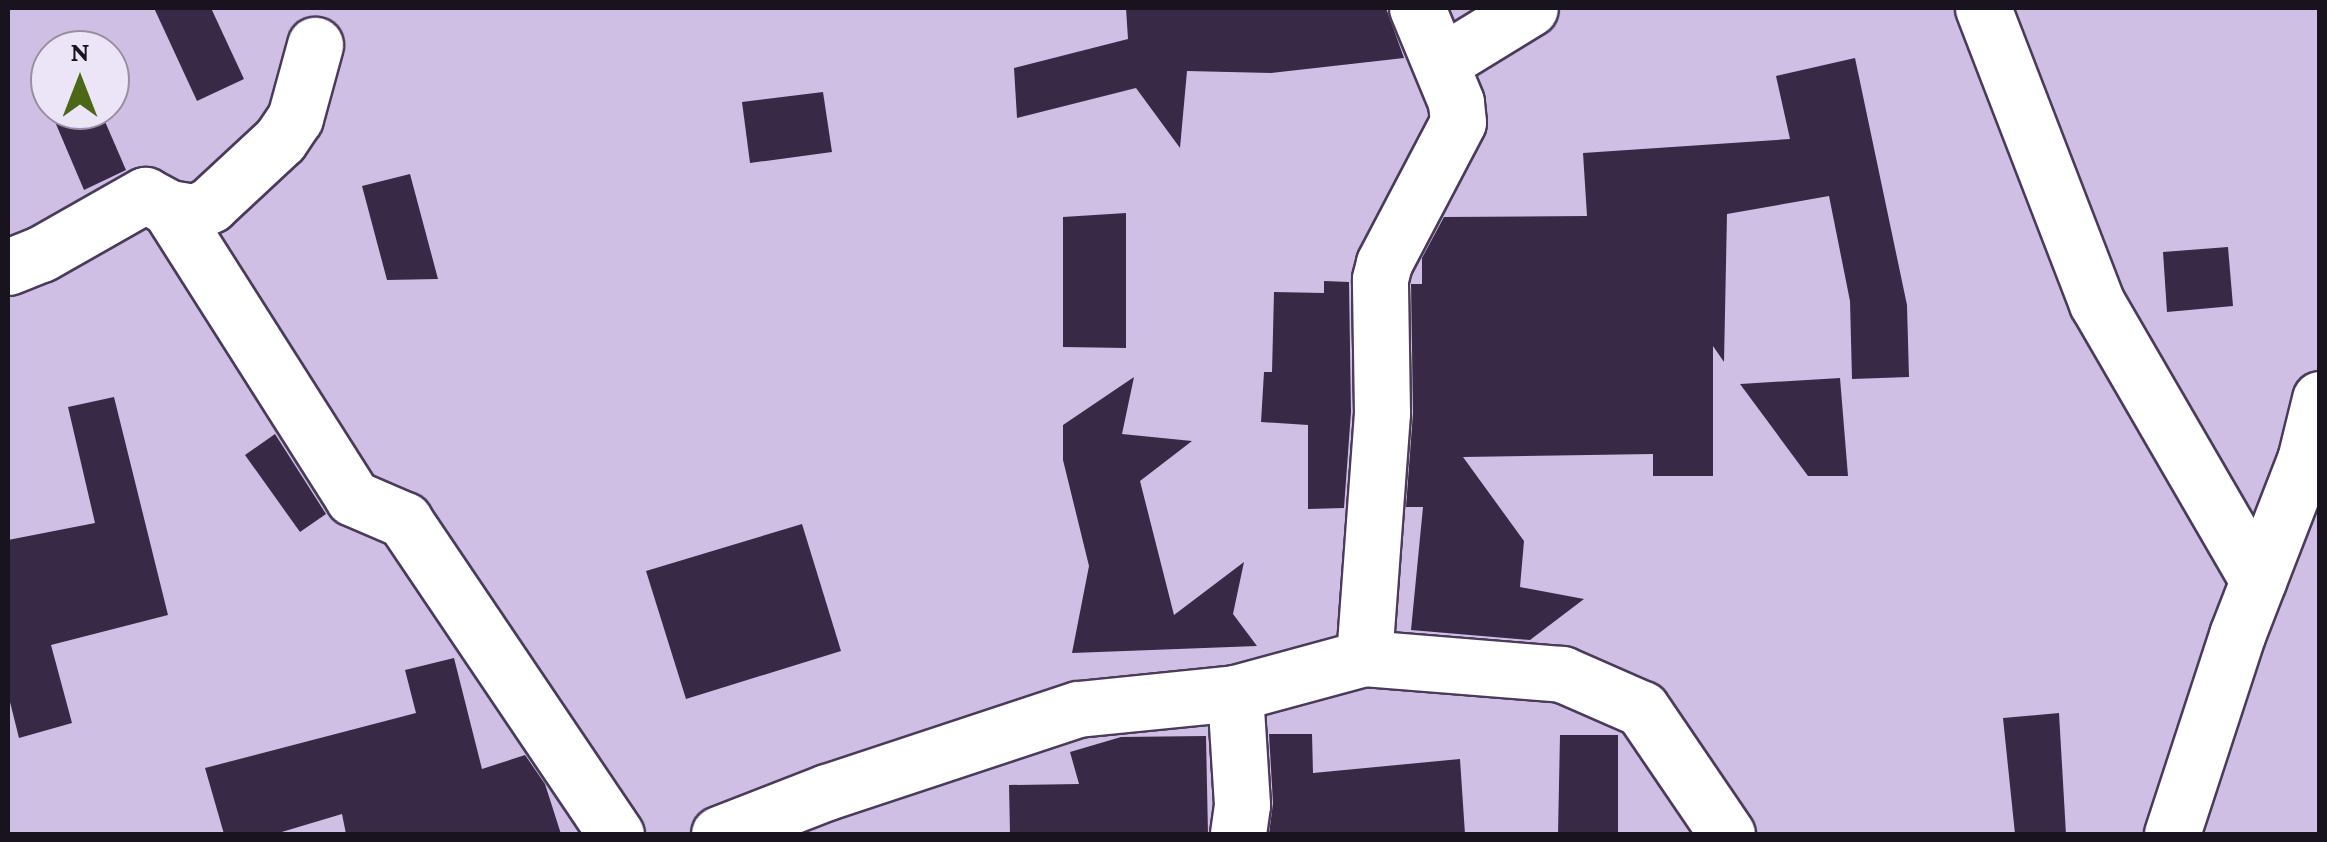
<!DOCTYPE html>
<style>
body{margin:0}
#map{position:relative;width:2327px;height:842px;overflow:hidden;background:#d0bfe4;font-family:"Crimson Pro",serif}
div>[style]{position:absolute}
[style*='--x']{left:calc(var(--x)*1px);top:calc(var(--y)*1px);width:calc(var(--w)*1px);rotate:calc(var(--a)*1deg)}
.building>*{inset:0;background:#382a47}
.roads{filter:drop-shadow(2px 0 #4a3b5a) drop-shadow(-2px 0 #4a3b5a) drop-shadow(0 2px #4a3b5a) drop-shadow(0 -2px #4a3b5a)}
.minor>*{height:55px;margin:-27.5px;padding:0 27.5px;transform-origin:27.5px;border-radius:27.5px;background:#fff}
span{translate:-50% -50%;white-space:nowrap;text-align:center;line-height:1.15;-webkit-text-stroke:10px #ece4f7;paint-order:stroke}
.frame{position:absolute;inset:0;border:10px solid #191320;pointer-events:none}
.north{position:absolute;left:30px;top:30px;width:100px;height:100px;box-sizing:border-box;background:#ece4f7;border:2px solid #9890a1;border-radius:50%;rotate:0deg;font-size:28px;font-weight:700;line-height:40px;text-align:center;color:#191320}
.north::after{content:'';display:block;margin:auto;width:35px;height:45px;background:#4d6718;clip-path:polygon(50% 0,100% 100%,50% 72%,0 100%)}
</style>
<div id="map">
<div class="building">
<i style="clip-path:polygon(154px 8px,211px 8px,244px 79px,197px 101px)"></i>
<i style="clip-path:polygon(1126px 8px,1386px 8px,1404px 58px,1271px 73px,1187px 71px,1180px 148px,1136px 88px,1017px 118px,1014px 68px,1128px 39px)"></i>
<i style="clip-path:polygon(1855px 58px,1907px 305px,1909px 377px,1852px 379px,1850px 301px,1829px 196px,1727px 214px,1724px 362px,1713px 346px,1713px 476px,1653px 476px,1653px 454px,1463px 457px,1524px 541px,1520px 587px,1584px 599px,1530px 640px,1411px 630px,1423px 507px,1406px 507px,1413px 413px,1411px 284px,1422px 284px,1422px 258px,1444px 217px,1587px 216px,1583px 153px,1790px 139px,1776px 76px)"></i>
<i style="clip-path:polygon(823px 92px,832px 152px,750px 163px,742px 102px)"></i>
<i style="clip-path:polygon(50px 110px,100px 110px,126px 170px,84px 190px)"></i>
<i style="clip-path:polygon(410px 174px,438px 279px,387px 280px,362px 186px)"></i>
<i style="clip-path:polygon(1126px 213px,1126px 348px,1063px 347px,1063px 217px)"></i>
<i style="clip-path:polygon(2228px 247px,2233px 306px,2167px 312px,2163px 252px)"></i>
<i style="clip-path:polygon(1324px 281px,1349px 282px,1351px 412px,1344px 508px,1308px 509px,1308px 425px,1261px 422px,1264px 372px,1272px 372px,1274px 292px,1324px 293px)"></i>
<i style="clip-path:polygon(1134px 377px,1122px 434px,1192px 441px,1140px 481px,1174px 615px,1244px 562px,1233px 614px,1257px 646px,1072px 653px,1089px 566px,1063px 460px,1063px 425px)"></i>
<i style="clip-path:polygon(1840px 378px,1848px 476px,1808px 476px,1740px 384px)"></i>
<i style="clip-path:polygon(114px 397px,168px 615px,51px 645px,72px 723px,19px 738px,8px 694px,8px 540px,95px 523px,68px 407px)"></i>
<i style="clip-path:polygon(275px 434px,326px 514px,300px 532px,245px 455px)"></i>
<i style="clip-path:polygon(802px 524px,841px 651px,686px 699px,646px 571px)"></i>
<i style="clip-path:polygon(454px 658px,482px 769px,525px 755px,545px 784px,561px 834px,346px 834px,342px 814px,275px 834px,224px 834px,205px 768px,416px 713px,405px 670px)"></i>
<i style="clip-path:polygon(2059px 713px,2066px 834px,2015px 834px,2003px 718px)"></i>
<i style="clip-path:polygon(1269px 734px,1312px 734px,1313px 773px,1460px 759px,1465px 834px,1269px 834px,1273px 803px)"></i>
<i style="clip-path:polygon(1560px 735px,1618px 735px,1618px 834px,1558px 834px)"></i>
<i style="clip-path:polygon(1206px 736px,1208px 834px,1010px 834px,1009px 785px,1079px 784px,1070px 752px,1121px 737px)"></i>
</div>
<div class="roads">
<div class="minor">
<i style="--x:1983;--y:8;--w:316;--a:68.9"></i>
<i style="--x:2097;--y:303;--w:321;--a:59.9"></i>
<i style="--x:1442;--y:62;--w:103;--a:-31.5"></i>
<i style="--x:169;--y:208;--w:343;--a:57.6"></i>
<i style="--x:353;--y:498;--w:56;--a:23.3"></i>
<i style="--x:404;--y:520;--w:379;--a:56"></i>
<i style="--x:8;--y:267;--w:35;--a:-22"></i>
<i style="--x:41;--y:254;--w:120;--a:-29.6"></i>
<i style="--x:145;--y:195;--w:27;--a:28"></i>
<i style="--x:169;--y:208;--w:26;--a:9"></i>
<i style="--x:195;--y:212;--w:17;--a:-25"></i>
<i style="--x:210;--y:205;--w:96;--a:-42.9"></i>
<i style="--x:280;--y:140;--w:27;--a:-56"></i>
<i style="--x:295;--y:118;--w:76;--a:-74.7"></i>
<i style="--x:1364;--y:658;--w:246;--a:-85.8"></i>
<i style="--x:1382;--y:413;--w:134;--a:-90.9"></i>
<i style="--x:1380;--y:279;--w:16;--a:-76"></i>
<i style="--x:1384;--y:263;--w:159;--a:-62.3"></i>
<i style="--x:1458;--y:122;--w:20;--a:-96"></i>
<i style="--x:1456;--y:102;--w:102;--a:-112.5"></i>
<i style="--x:1235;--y:693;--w:112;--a:86.4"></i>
<i style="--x:1242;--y:805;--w:29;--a:98"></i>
<i style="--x:719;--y:834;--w:116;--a:-21.3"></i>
<i style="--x:827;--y:792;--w:264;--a:-18.3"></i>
<i style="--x:1078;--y:709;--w:158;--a:-5.8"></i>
<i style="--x:1235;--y:693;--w:134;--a:-15.2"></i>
<i style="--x:1364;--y:658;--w:199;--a:4.6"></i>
<i style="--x:1562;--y:674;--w:87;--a:23.6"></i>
<i style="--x:1642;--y:709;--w:151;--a:55.8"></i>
<i style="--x:2172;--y:834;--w:209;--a:-71.9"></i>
<i style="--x:2237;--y:635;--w:188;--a:-68.8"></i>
<i style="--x:2305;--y:460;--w:63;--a:-76.2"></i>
</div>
</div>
<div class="frame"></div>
<div class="north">N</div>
</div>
